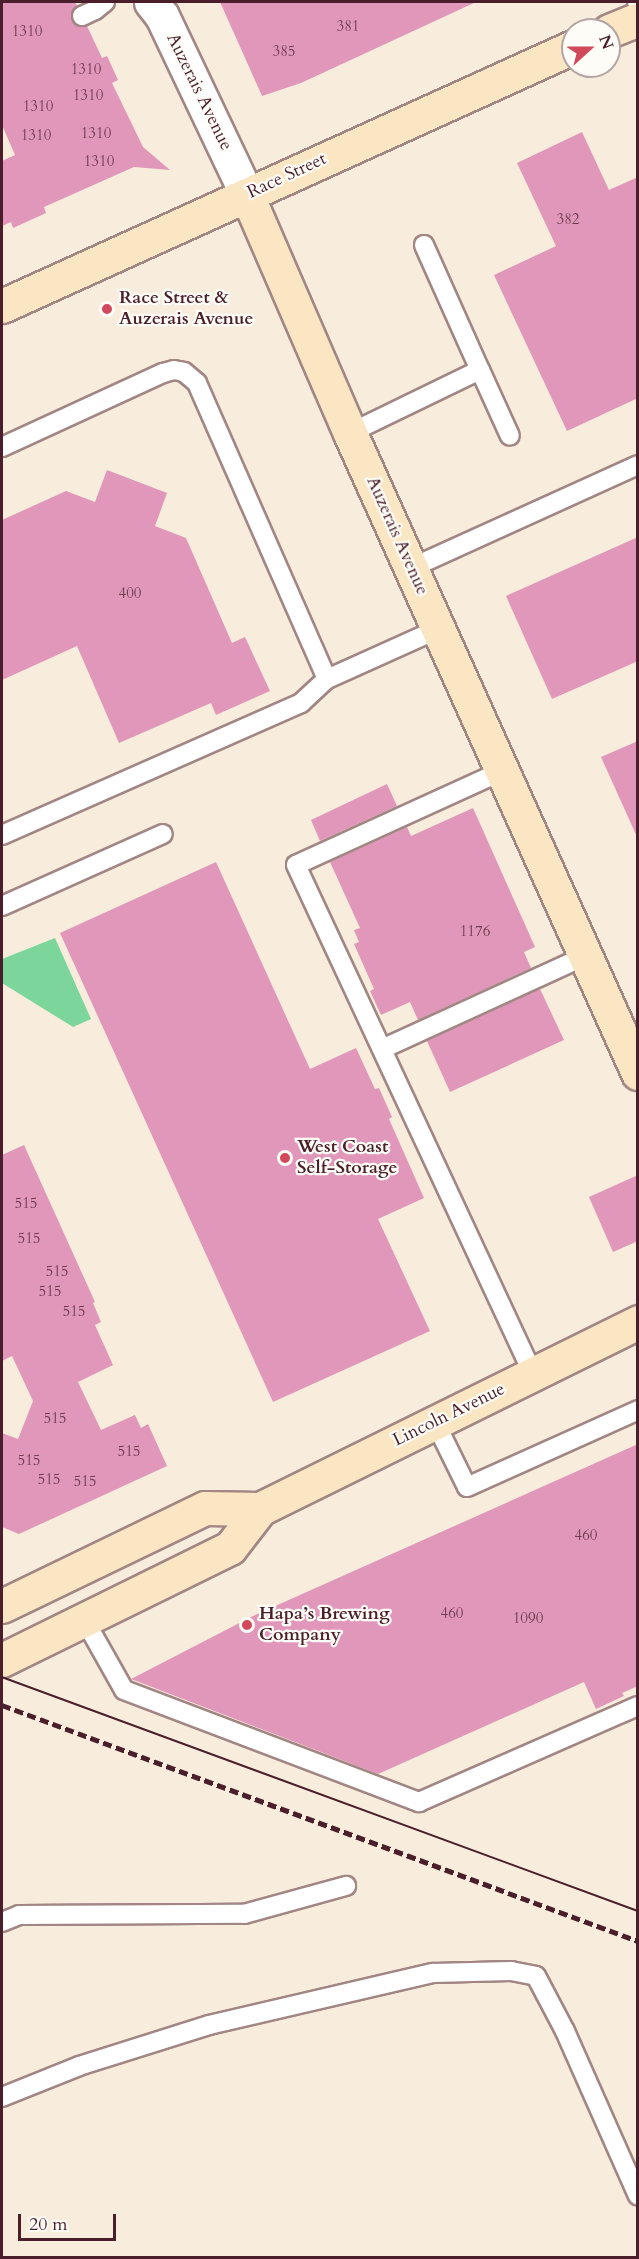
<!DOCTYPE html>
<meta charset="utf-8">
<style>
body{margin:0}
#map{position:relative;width:639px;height:2259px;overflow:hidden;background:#f8eddc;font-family:Cardo,serif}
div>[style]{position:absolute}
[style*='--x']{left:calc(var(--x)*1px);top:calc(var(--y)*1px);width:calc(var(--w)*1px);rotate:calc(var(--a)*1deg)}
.green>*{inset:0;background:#7cd69c}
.building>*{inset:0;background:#e197ba}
.roads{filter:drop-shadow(2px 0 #a18684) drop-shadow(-2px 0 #a18684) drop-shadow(0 2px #a18684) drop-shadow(0 -2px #a18684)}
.lane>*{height:18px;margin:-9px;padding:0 9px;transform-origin:9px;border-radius:9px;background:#fff}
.street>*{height:33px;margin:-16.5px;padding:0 16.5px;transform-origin:16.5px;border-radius:16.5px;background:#fff}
.secondary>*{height:33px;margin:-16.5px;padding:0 16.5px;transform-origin:16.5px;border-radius:16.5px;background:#fbe6c4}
.tram>*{height:1.5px;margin:-0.75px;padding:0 0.75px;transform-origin:0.75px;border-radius:0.75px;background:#4a1f2b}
.rail>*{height:4.5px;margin-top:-2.25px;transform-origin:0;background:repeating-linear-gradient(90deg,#4a1f2b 0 9px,transparent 0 13.5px)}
.dots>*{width:16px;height:16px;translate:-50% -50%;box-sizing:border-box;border:3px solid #fdfcf7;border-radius:50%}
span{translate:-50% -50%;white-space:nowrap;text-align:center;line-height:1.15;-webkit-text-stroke:4.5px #fdfcf7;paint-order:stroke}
.number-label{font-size:15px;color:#703d4f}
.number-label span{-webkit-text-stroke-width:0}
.street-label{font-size:18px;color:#4a1f2b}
.poi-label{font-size:18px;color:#4a1f2b;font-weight:700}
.left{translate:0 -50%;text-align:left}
.frame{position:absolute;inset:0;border:3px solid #4a1f2b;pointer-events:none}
.north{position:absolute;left:561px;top:18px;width:60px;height:60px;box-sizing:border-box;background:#fdfcf7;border:2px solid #b5a4a5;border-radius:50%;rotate:69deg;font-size:16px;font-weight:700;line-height:24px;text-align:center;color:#4a1f2b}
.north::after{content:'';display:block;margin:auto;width:21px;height:27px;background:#d1495b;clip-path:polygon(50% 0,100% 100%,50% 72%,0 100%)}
.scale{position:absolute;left:18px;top:2214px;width:98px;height:27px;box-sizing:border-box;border:3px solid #4a1f2b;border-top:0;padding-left:8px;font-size:18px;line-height:21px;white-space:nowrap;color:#4a1f2b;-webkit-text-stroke:4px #fdfcf7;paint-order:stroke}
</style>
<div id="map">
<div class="green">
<i style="clip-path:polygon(55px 938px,91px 1019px,73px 1027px,2px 983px,2px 959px)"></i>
</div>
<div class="building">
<i style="clip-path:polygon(2px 2px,75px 2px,77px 6px,73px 10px,72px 20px,76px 25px,87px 26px,102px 58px,107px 56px,118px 80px,112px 83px,143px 147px,170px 170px,134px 167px,44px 207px,46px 213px,13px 228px,11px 222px,2px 226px,2px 161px,15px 155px,2px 125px)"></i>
<i style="clip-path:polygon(220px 2px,476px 2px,301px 83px,262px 96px)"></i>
<i style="clip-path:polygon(582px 132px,609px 190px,638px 177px,638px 398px,567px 431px,494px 275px,556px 246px,517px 163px)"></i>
<i style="clip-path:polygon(107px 470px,167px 493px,155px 526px,186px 538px,232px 643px,245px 637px,270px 691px,216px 715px,211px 703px,119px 743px,77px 646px,2px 680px,2px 520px,66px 491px,95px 502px)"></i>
<i style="clip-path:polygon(638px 537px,638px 661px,552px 699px,506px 596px)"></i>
<i style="clip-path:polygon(638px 741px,638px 839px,601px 757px)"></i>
<i style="clip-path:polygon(387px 784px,397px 806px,320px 841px,311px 820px)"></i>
<i style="clip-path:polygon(473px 808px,535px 947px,524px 952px,531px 968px,418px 1020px,410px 1002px,381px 1015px,370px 991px,374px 989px,354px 944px,359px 942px,354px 930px,360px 928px,330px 862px,407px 827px,411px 836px)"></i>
<i style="clip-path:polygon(216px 862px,310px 1069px,356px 1048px,375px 1089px,379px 1088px,392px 1117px,389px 1119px,424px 1198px,378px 1219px,430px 1331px,273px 1402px,60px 933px)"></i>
<i style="clip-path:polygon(540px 989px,564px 1040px,450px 1092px,427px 1041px)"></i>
<i style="clip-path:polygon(24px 1145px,95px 1302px,93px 1303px,101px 1322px,95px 1325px,113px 1365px,78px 1382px,101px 1430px,135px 1415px,141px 1428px,148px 1424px,167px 1466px,19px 1534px,2px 1527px,2px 1433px,18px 1439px,33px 1401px,12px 1356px,2px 1361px,2px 1155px)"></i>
<i style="clip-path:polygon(638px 1175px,638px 1241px,613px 1252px,589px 1197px)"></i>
<i style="clip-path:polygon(638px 1444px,638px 1686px,622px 1693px,624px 1696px,596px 1709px,584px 1682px,378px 1774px,131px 1679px,253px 1616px)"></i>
</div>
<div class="roads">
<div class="lane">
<i style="--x:637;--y:2;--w:1;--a:45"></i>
<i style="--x:82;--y:16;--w:14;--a:-25"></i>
<i style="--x:95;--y:10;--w:13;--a:-39"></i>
<i style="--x:424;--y:245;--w:137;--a:65.9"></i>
<i style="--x:350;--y:433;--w:144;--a:-25.9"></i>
<i style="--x:480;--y:370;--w:72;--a:65.6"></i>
<i style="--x:2;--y:447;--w:177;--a:-24.7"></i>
<i style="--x:163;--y:373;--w:11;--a:-15"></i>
<i style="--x:174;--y:370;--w:10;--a:11"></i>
<i style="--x:184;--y:372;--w:17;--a:40"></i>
<i style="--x:197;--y:383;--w:323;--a:66.3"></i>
<i style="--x:327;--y:679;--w:122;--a:-24.2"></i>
<i style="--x:411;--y:568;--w:249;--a:-24.4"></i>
<i style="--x:502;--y:771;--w:226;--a:155.5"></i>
<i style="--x:296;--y:865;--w:561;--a:65.03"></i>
<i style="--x:2;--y:835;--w:327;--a:-23.8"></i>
<i style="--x:301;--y:703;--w:35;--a:-43"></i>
<i style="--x:2;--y:906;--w:176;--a:-24.1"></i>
<i style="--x:382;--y:1049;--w:223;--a:-24.6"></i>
<i style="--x:435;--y:1422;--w:72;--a:63.8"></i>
<i style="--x:467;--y:1487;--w:188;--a:-24.2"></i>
<i style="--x:84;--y:1619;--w:81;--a:60.6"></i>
<i style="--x:124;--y:1690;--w:316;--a:20.8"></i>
<i style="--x:419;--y:1802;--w:239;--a:-23.7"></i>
<i style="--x:2;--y:1922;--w:18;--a:-22"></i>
<i style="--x:19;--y:1915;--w:225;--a:-0.3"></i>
<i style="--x:244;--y:1914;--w:106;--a:-15.4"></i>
<i style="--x:2;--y:2097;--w:83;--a:-21.9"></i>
<i style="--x:79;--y:2066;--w:136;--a:-17.5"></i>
<i style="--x:209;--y:2025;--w:230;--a:-13.1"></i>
<i style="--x:433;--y:1973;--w:78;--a:-1.5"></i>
<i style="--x:511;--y:1971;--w:25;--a:11"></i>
<i style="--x:536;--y:1976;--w:62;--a:62.2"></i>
<i style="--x:565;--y:2031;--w:180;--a:66.1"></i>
</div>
<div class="street">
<i style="--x:151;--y:2;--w:18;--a:52"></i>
<i style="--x:162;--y:16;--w:198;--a:64.6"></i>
</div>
<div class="secondary">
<i style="--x:609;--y:31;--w:31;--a:-22"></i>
<i style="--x:247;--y:195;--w:259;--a:66.6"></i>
<i style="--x:350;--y:433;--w:702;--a:65.77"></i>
<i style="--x:2;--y:306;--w:627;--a:-24.4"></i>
<i style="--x:2;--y:1606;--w:225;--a:-25.8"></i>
<i style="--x:205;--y:1508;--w:55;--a:1"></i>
<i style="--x:2;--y:1660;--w:254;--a:-26.2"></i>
<i style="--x:230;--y:1548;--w:49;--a:-52.4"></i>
<i style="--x:260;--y:1509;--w:422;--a:-26.3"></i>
</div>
</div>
<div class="tram">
<i style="--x:2;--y:1677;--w:678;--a:20.2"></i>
</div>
<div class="rail">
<i style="--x:2;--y:1705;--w:678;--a:20.36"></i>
</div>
<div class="dots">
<i style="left:107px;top:309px;background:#d1495b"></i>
<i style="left:285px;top:1158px;background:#d1495b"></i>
<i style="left:247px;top:1625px;background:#d1495b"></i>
</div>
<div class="number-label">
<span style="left:348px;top:27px">381</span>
<span style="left:27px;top:32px">1310</span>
<span style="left:284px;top:52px">385</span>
<span style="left:86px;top:70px">1310</span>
<span style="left:88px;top:96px">1310</span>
<span style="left:38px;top:107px">1310</span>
<span style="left:96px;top:134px">1310</span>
<span style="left:36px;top:136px">1310</span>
<span style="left:99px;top:162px">1310</span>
<span style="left:568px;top:220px">382</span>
<span style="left:130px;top:594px">400</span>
<span style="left:475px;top:932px">1176</span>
<span style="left:26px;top:1204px">515</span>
<span style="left:29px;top:1239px">515</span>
<span style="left:57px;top:1272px">515</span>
<span style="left:50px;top:1292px">515</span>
<span style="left:74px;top:1312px">515</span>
<span style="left:55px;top:1419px">515</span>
<span style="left:129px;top:1452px">515</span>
<span style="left:29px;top:1461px">515</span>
<span style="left:49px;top:1480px">515</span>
<span style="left:85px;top:1482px">515</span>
<span style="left:586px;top:1536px">460</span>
<span style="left:452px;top:1614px">460</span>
<span style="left:528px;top:1619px">1090</span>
</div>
<div class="street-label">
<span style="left:199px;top:92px;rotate:64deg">Auzerais Avenue</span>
<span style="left:287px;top:176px;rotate:-25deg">Race Street</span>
<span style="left:397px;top:536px;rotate:66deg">Auzerais Avenue</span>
<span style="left:449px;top:1415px;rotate:-26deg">Lincoln Avenue</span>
</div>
<div class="poi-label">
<span class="left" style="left:119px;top:309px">Race Street &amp;<br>Auzerais Avenue</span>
<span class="left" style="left:297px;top:1158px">West Coast<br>Self-Storage</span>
<span class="left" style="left:259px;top:1625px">Hapa’s Brewing<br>Company</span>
</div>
<div class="frame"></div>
<div class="north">N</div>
<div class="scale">20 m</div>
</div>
